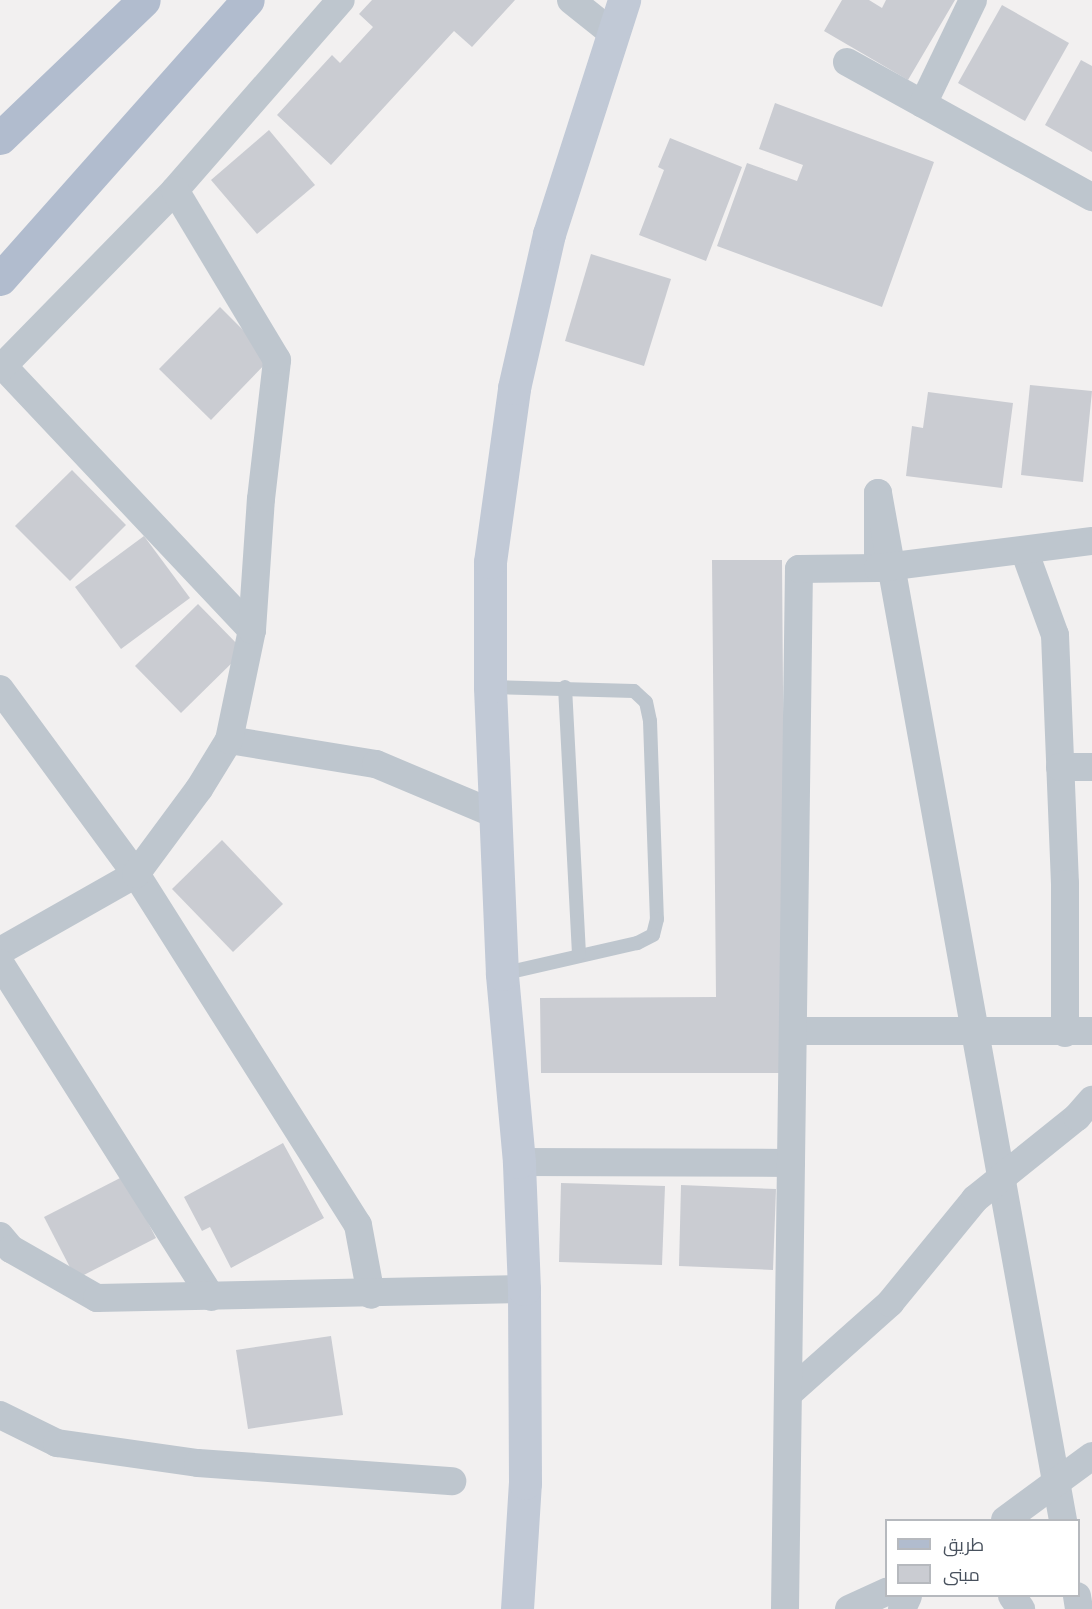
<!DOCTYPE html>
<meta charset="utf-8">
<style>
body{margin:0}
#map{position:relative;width:1092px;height:1609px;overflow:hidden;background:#f2f0f0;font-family:Poppins,Cairo,sans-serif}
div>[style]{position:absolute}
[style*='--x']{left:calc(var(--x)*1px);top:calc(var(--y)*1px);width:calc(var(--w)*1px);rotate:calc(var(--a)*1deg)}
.building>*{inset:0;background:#caccd2}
.lane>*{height:14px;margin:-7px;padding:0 7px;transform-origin:7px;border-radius:7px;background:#bec6ce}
.street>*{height:28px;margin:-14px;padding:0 14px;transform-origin:14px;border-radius:14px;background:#bec6ce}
.secondary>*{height:33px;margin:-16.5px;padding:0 16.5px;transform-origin:16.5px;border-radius:16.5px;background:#c1c9d6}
.primary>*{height:33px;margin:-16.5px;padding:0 16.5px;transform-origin:16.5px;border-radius:16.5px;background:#b1bcce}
span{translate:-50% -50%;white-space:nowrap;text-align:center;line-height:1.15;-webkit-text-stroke:4.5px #fff;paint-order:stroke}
.legend{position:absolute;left:885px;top:1519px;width:195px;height:78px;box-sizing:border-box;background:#fff;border:2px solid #b6b9be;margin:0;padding:8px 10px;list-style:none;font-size:18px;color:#48515d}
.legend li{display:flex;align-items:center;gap:12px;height:30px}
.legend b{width:30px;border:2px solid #b6b9be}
</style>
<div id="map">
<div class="building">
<i style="clip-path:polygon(372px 0,515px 0,472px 47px,454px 31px,331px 165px,277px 115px,332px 55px,340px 63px,373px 27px,359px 14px)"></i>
<i style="clip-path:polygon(842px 0,869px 0,882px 8px,886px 0,955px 0,908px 80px,824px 31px)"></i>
<i style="clip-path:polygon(1002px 5px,1069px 43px,1025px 121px,958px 83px)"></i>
<i style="clip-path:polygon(1081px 60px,1092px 66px,1092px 152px,1045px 125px)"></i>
<i style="clip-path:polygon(775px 103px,934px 162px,882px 307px,717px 246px,747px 163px,797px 181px,803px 165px,759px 149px)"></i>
<i style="clip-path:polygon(269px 130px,315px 185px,257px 234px,211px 180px)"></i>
<i style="clip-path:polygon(670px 138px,742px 167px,706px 261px,639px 235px,664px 170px,658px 167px)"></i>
<i style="clip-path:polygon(591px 254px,671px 279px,644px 366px,565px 341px)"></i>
<i style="clip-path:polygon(220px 307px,271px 358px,211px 420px,159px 369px)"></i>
<i style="clip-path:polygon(1030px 385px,1092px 391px,1083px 482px,1021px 475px)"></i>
<i style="clip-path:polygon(928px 392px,1013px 403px,1002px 488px,906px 476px,912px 426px,923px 428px)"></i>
<i style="clip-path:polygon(72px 470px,126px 525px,70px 581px,15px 526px)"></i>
<i style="clip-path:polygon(144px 536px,190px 598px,121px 649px,75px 587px)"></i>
<i style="clip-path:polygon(712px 560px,782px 560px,786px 1073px,541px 1073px,540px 998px,716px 997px)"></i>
<i style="clip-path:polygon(198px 604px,244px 651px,181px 713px,135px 666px)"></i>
<i style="clip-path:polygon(222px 840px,283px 904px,233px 952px,172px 889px)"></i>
<i style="clip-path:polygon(283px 1143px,324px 1218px,231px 1268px,210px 1227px,202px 1231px,184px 1197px)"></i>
<i style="clip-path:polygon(124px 1176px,156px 1238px,76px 1279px,44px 1217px)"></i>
<i style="clip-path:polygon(561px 1183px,665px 1186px,662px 1265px,559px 1262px)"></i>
<i style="clip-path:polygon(681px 1185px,776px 1189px,773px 1270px,679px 1266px)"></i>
<i style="clip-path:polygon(331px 1336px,343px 1415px,248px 1429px,236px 1350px)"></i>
</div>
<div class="lane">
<i style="--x:490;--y:687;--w:144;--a:1.6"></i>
<i style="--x:634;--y:691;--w:16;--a:43"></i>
<i style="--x:646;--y:702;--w:19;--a:78"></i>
<i style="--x:650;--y:721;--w:198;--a:88"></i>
<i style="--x:657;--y:919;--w:16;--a:104"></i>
<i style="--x:653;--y:935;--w:18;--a:153"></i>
<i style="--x:637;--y:943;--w:139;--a:167.1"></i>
<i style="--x:565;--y:687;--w:267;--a:87"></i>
</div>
<div class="street">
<i style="--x:571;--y:0;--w:53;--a:38.8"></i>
<i style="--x:847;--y:62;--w:280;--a:28.9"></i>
<i style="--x:923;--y:104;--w:115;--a:-64.3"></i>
<i style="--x:3;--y:366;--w:363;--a:46.7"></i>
<i style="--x:0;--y:369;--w:250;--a:-45.6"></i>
<i style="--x:175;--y:190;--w:252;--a:-48.9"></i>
<i style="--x:1024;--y:550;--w:90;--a:70"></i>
<i style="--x:1055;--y:635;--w:249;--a:87.7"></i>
<i style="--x:1065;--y:884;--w:149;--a:90"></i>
<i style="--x:878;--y:568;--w:75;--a:-90"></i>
<i style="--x:878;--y:493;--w:1044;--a:79.79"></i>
<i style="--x:0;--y:689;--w:230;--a:53.7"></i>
<i style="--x:136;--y:874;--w:415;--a:57.7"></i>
<i style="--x:358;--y:1225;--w:71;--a:79.5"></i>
<i style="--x:229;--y:740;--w:149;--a:9.3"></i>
<i style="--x:376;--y:764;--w:129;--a:22.8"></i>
<i style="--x:1060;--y:767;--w:32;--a:0"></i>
<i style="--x:0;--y:951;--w:156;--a:-29.5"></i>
<i style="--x:136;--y:874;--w:106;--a:-53.5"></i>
<i style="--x:199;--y:789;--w:57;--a:-58.5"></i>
<i style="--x:229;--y:740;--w:112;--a:-78.2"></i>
<i style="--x:252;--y:630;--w:131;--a:-86.1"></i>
<i style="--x:261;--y:499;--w:140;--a:-83.4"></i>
<i style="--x:277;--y:360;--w:198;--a:-121"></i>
<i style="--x:0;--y:963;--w:395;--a:57.7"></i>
<i style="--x:793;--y:1031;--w:299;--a:0"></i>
<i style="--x:519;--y:1162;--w:272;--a:0.2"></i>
<i style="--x:0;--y:1236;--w:17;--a:50"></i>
<i style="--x:11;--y:1249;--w:99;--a:29.7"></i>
<i style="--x:97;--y:1298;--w:427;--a:-1.2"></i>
<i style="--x:788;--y:1394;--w:137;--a:-41.7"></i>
<i style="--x:890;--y:1303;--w:134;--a:-50.7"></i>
<i style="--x:975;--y:1199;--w:131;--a:-38.8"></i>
<i style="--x:1077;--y:1117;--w:23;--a:-49"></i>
<i style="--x:0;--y:1415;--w:64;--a:26.2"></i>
<i style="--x:57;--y:1443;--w:142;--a:8.1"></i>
<i style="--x:198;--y:1463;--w:255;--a:4.1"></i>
<i style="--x:1005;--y:1520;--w:108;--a:-36.3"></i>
<i style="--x:1012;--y:1596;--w:16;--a:55"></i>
<i style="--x:1077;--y:1596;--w:13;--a:81"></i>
<i style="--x:785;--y:1609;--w:1040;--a:-89.23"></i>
<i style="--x:799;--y:569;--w:79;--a:-0.7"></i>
<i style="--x:878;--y:568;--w:216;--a:-7.2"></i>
<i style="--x:849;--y:1609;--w:41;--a:-24.7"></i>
<i style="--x:902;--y:1609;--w:14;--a:-65"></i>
</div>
<div class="secondary">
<i style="--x:517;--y:1609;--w:126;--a:-86.4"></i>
<i style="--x:525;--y:1483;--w:194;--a:-90.3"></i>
<i style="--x:524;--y:1289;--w:127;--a:-92.3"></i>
<i style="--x:519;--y:1162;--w:189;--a:-95.2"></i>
<i style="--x:502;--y:974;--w:287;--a:-92.4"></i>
<i style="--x:490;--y:687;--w:125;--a:-90"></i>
<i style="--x:490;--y:562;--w:176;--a:-82.1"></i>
<i style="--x:514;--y:388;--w:158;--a:-77.2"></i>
<i style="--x:549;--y:234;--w:246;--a:-72.2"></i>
</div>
<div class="primary">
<i style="--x:0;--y:138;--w:199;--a:-43.8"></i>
<i style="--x:0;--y:279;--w:373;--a:-48.4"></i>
</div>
<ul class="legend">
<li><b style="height:8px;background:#b1bcce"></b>طريق</li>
<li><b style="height:16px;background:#caccd2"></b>مبنى</li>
</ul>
</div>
